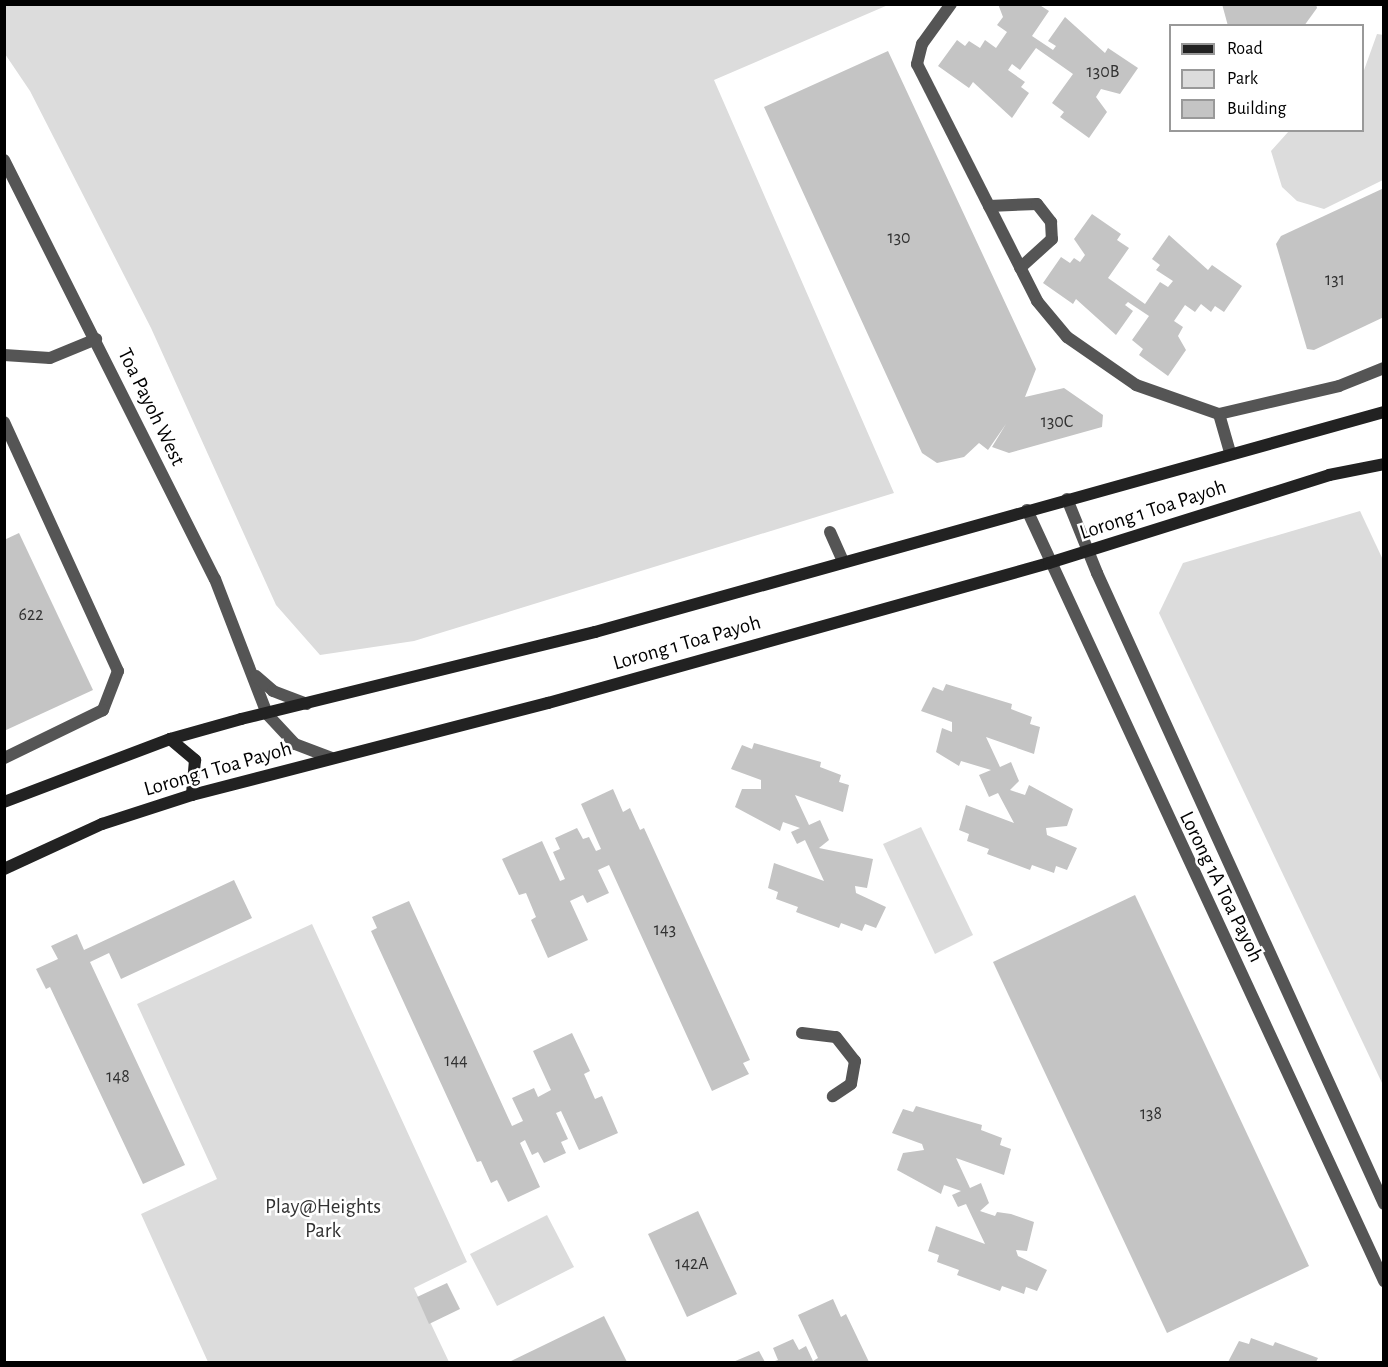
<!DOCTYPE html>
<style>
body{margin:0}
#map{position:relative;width:1388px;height:1367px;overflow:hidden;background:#fff;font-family:"Alegreya Sans",sans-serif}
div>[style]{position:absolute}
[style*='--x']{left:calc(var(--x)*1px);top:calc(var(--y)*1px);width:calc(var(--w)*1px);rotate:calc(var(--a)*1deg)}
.green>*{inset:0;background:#dcdcdc}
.building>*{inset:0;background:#c4c4c4}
.lane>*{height:12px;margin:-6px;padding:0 6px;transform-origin:6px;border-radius:6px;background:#555}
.street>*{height:12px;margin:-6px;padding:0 6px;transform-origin:6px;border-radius:6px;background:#555}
.secondary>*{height:12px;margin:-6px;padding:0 6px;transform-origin:6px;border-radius:6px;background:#222}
span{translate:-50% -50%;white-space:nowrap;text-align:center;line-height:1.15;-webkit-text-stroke:5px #fff;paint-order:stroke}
.number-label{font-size:18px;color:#313131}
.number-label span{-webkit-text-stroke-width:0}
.street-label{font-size:21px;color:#000}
.park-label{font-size:21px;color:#333}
.frame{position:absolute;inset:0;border:6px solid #000;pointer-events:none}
.legend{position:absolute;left:1169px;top:24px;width:195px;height:108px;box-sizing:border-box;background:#fff;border:2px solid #999;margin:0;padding:8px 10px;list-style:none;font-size:18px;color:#000}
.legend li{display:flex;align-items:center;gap:12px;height:30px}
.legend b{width:30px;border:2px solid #999}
</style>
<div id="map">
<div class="green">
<i style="clip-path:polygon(4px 5px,888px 5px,714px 80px,894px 493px,414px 641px,320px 655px,276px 605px,151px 328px,30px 91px,5px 54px)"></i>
<i style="clip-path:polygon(1377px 34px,1384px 35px,1383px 180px,1324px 209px,1297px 201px,1282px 187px,1271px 151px,1289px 131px,1362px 130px,1363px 73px)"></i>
<i style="clip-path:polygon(1360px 511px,1384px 562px,1383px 1085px,1159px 613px,1183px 563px)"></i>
<i style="clip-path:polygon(921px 827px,973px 935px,935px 954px,883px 844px)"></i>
<i style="clip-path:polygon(312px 924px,467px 1262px,414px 1288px,449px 1362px,208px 1362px,141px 1214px,217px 1179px,137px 1004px)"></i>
<i style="clip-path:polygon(547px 1215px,574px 1267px,497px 1306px,470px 1254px)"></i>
</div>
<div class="building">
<i style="clip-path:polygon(998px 4px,1038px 4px,1049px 11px,1032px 36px,1053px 50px,1056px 46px,1048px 41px,1065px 17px,1105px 53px,1108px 48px,1138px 68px,1120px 94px,1101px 89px,1096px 97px,1107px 112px,1089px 138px,1060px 117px,1064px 112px,1052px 103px,1073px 74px,1036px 48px,1020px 70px,1012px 64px,1008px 70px,1025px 82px,1021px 87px,1029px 93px,1012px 118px,973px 82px,969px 88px,938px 66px,957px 40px,965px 46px,969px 41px,980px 48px,985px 40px,996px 48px,1007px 32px,997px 25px,1003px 17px)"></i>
<i style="clip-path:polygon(1222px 4px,1316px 4px,1317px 8px,1304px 26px,1228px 26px)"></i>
<i style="clip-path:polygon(888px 51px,1036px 369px,1025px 397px,1064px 388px,1103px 415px,1102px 427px,1009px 453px,992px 447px,1006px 424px,988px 450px,979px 443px,964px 457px,937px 463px,922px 453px,764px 107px)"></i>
<i style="clip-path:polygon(1384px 188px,1384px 317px,1314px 350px,1307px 349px,1276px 244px,1281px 236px)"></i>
<i style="clip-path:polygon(1092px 214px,1121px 234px,1117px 240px,1129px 248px,1108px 278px,1145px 304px,1160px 282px,1168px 287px,1173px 281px,1156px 270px,1160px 265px,1152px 259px,1169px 235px,1208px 270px,1212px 265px,1242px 286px,1224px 312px,1215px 306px,1211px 312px,1201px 304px,1195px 312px,1185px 305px,1174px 321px,1183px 327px,1178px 336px,1186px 350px,1168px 376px,1139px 355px,1143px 349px,1132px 340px,1149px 316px,1128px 302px,1125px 305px,1133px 311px,1116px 335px,1076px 299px,1073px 304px,1043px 283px,1061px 257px,1070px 263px,1074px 258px,1080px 262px,1085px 255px,1074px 239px)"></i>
<i style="clip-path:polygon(19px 533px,93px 690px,4px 731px,4px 540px)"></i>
<i style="clip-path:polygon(946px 684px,1012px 704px,1011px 709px,1032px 717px,1030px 724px,1040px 727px,1034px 754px,986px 737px,1000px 767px,1011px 762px,1019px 781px,1010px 790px,1025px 795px,1029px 785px,1073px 809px,1067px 826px,1046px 828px,1047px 835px,1077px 848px,1067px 870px,1056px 866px,1054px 873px,1032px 865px,1030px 870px,987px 854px,989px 849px,967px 841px,969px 834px,959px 830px,966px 805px,1014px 823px,998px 793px,989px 797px,979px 775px,991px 770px,961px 761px,959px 766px,936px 752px,942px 728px,952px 732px,952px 722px,921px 711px,933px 687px,943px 691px)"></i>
<i style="clip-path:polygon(754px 743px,821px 762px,820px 767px,841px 775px,839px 782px,849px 785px,843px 812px,795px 795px,809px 825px,820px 820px,829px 840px,819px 848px,873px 859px,867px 888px,855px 886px,856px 893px,886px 907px,876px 928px,865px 924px,862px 931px,841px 923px,839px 928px,796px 912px,798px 907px,776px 899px,778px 892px,768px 888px,774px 863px,824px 881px,805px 840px,797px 844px,791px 832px,800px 828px,783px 822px,780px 831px,735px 807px,742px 789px,761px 789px,761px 780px,731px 769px,742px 745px,752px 749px)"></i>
<i style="clip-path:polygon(613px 789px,623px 812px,630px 808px,640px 830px,644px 828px,750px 1060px,743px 1063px,749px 1074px,712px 1091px,609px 865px,598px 870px,609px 893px,587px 903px,583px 895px,570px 901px,588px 940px,548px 958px,531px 920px,536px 917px,526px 893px,519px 895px,502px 859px,542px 841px,560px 881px,565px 879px,553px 852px,560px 849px,555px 838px,577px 828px,583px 839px,589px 837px,596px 851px,601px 849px,581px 804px)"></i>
<i style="clip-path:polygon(234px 880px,252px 918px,121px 979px,109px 953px,90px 962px,185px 1165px,143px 1184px,50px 987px,46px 989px,36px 969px,58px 959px,51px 946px,77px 934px,84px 950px)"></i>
<i style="clip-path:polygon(1135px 895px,1309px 1266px,1167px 1333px,993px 962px)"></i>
<i style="clip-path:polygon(409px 901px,512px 1126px,523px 1121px,512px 1098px,534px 1088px,538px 1097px,551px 1090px,533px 1051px,572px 1033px,590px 1071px,584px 1074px,595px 1099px,602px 1096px,618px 1133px,579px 1150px,561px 1111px,556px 1113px,568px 1139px,561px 1142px,566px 1153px,544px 1163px,538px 1152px,532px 1155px,525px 1140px,520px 1143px,540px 1187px,508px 1202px,497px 1180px,491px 1183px,481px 1161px,477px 1162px,371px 931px,377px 928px,372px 917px)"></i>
<i style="clip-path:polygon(916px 1106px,982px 1125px,981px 1130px,1002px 1138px,1000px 1145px,1011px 1149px,1004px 1175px,956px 1158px,970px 1188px,981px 1183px,989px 1203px,980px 1211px,995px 1216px,997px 1212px,1011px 1214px,1034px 1222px,1027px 1251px,1016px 1250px,1018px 1256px,1047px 1270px,1037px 1291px,1026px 1287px,1024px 1294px,1002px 1286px,1000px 1291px,957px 1275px,959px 1270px,937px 1262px,939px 1255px,928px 1251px,936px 1226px,985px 1244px,966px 1204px,958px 1207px,952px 1195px,961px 1191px,944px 1185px,941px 1194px,897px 1170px,903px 1153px,924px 1150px,922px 1144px,892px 1133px,903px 1109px,913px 1112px)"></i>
<i style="clip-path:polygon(698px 1211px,737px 1294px,687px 1317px,648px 1234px)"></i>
<i style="clip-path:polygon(447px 1283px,460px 1309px,429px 1324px,417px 1297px)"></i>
<i style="clip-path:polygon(833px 1299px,841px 1317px,846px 1314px,869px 1362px,772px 1362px,778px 1360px,773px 1348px,793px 1339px,799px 1350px,806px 1346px,813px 1361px,818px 1358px,798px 1315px)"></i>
<i style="clip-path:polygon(604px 1316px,627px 1362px,509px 1362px)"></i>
<i style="clip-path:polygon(1251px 1338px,1273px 1346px,1275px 1342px,1318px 1358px,1316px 1362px,1228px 1362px,1239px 1341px,1249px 1344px)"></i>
<i style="clip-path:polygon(759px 1351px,765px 1362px,733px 1362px)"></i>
</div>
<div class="lane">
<i style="--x:951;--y:4;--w:49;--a:125.9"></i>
<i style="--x:922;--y:44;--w:21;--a:104"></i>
<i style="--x:917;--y:64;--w:266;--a:63.1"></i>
<i style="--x:1037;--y:301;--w:47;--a:50.2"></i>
<i style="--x:1067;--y:337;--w:84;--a:34.8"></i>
<i style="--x:1136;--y:385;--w:88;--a:19.3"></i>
<i style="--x:1219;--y:414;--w:123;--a:-13.1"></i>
<i style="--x:1339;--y:386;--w:48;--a:-21.8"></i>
<i style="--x:989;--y:206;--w:48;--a:-2.4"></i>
<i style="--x:1037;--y:204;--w:23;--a:52"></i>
<i style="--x:1051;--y:222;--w:17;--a:87"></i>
<i style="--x:1052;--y:239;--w:43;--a:137.8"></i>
<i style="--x:4;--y:355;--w:46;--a:3.7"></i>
<i style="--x:50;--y:358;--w:50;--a:-22.4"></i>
<i style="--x:1219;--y:414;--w:40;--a:74"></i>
<i style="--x:4;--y:422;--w:274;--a:65.4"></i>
<i style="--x:118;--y:671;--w:42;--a:111"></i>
<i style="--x:103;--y:710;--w:110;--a:154.1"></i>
<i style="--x:802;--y:1033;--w:34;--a:7"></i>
<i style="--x:836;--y:1037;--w:31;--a:52"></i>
<i style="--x:855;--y:1061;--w:23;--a:100"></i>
<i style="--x:851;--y:1084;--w:22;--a:146"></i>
</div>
<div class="street">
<i style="--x:4;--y:160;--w:469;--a:63.3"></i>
<i style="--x:215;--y:579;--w:145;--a:68.9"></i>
<i style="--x:267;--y:714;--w:41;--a:47"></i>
<i style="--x:295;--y:744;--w:39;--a:21"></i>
<i style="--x:1067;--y:499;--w:80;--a:67.9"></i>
<i style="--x:1097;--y:573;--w:693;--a:65.54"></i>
<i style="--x:1027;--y:510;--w:850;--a:65.15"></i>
<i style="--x:830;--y:532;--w:32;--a:66"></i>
<i style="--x:256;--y:676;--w:23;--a:41"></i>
<i style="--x:273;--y:691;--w:36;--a:21"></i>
</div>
<div class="secondary">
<i style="--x:170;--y:739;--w:33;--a:40"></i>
<i style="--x:195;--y:760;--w:35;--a:95"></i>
<i style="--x:4;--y:802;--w:178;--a:-20.8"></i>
<i style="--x:170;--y:739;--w:74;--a:-15.7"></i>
<i style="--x:241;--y:719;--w:365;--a:-13.8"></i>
<i style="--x:595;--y:632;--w:819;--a:-15.58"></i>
<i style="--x:4;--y:869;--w:108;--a:-24.7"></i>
<i style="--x:102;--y:824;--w:95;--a:-17.9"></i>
<i style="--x:192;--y:795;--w:368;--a:-14.5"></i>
<i style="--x:548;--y:703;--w:520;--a:-15.61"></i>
<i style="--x:1049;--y:563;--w:294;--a:-17.4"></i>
<i style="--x:1329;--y:475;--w:56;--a:-11.3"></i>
</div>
<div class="number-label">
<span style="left:1103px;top:72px">130B</span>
<span style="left:899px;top:238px">130</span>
<span style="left:1335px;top:280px">131</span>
<span style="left:1057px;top:422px">130C</span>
<span style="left:31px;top:615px">622</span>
<span style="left:665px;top:930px">143</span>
<span style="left:456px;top:1061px">144</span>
<span style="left:118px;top:1077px">148</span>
<span style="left:1151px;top:1114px">138</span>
<span style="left:692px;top:1264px">142A</span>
</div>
<div class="street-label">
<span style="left:151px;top:407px;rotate:64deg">Toa Payoh West</span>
<span style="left:1153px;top:510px;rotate:-18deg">Lorong 1 Toa Payoh</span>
<span style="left:687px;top:643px;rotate:-16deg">Lorong 1 Toa Payoh</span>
<span style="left:218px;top:769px;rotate:-16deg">Lorong 1 Toa Payoh</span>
<span style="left:1221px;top:887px;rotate:64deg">Lorong 1A Toa Payoh</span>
</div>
<div class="park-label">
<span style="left:323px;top:1219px">Play@Heights<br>Park</span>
</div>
<div class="frame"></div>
<ul class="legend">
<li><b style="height:8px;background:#222"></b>Road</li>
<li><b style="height:16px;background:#dcdcdc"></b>Park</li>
<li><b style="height:16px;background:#c4c4c4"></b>Building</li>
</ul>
</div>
